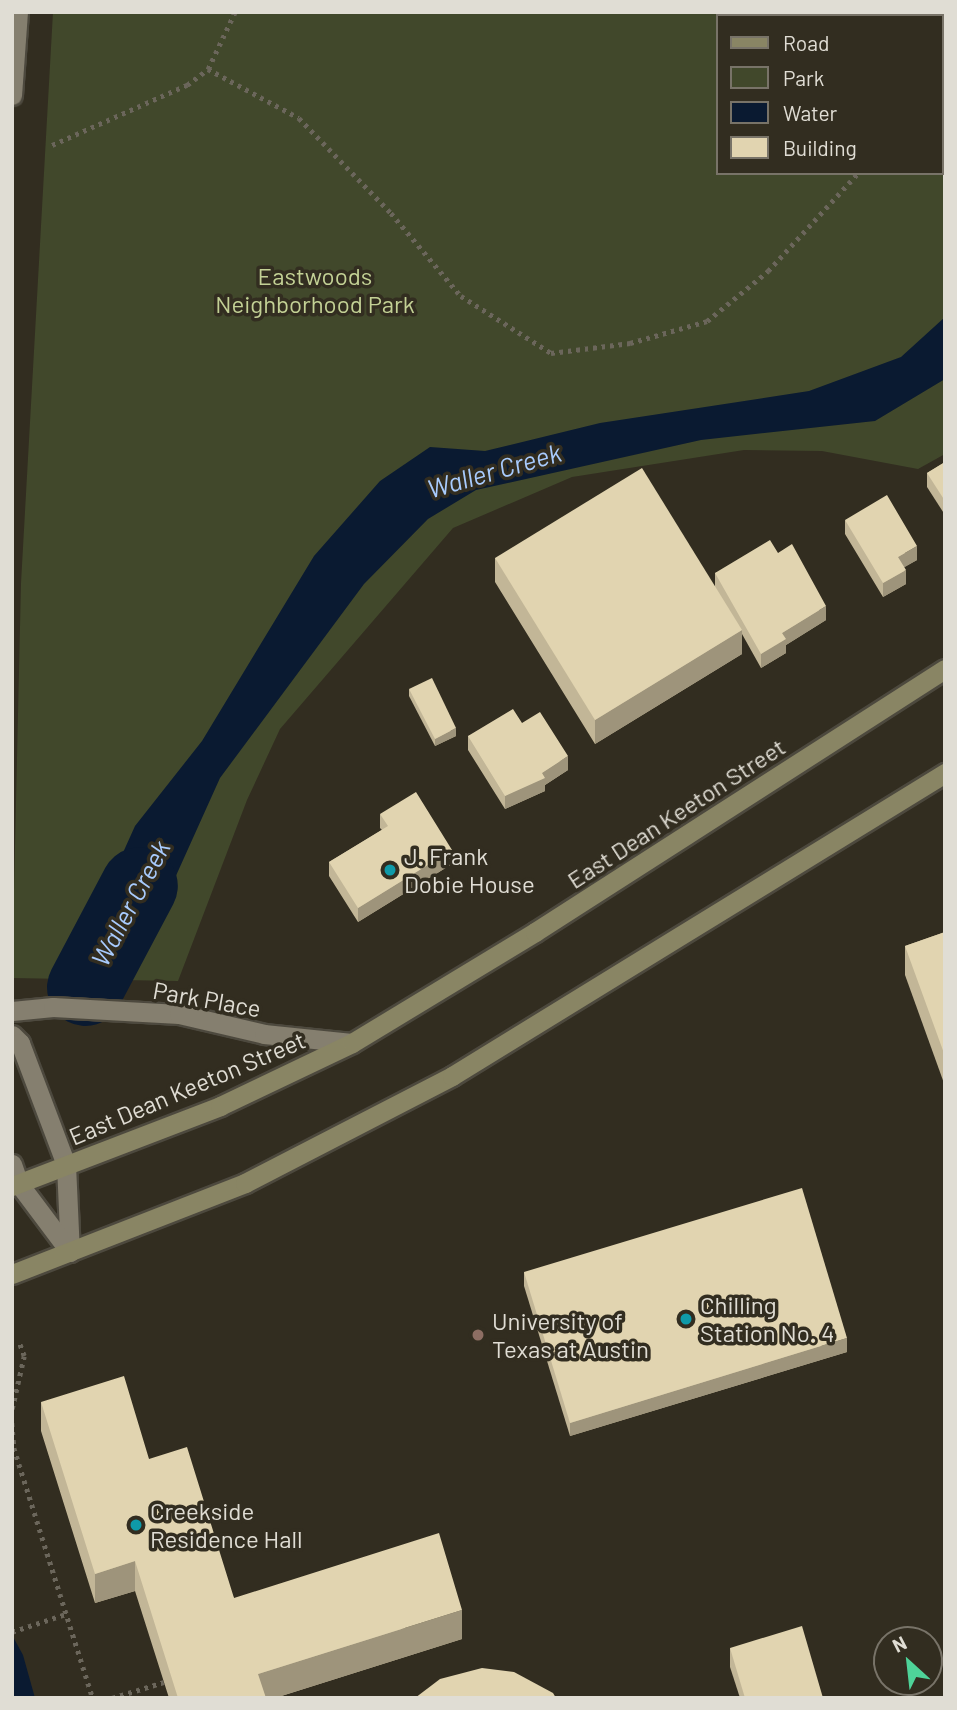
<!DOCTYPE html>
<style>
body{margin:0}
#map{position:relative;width:957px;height:1710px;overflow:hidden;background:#322d20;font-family:Barlow,sans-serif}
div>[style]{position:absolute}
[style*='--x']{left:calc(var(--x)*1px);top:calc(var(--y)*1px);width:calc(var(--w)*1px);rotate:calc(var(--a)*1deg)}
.green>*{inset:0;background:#41482b}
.water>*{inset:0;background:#0a1a31}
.river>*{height:77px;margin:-38.5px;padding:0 38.5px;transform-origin:38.5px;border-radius:38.5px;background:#0a1a31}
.path>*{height:4.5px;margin-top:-2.25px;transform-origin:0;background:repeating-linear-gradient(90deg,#6b665b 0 3.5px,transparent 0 8.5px)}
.roads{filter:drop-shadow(2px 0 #4d493e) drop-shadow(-2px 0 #4d493e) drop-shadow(0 2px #4d493e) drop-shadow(0 -2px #4d493e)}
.minor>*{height:19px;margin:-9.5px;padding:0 9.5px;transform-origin:9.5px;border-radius:9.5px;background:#857f6f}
.secondary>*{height:19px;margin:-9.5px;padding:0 9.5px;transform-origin:9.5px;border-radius:9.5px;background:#898564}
.wall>*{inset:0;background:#c2b697}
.shaded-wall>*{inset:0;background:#9e947b}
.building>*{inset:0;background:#e1d4b0}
.dots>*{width:19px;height:19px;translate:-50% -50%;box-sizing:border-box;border:4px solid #322d20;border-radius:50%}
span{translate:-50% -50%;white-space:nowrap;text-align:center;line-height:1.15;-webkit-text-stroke:7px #322d20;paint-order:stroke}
.park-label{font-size:24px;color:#c3d195}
.street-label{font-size:24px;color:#e0ddd4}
.poi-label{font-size:24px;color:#e0ddd4}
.left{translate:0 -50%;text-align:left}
.water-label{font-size:26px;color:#a8cbfd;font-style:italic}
.frame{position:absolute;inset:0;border:14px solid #e0ddd4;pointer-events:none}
.legend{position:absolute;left:716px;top:14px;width:228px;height:161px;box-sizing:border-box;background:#322d20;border:2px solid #787368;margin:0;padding:9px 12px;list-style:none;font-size:21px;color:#e0ddd4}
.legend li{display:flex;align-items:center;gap:14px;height:35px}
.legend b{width:35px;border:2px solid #787368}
.north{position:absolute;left:873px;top:1626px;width:70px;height:70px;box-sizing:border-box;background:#322d20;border:2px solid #787368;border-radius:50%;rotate:333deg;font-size:19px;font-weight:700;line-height:28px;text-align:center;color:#e0ddd4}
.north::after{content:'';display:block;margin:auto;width:24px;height:32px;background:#4ed399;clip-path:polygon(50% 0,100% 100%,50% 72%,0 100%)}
</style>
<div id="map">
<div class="green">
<i style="clip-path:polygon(evenodd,53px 12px,945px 12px,945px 454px,918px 469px,822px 451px,744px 450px,572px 477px,453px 528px,280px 729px,247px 800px,178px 981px,12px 978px,21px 583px,53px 12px,717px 16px,941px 16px,941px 173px,717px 173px,717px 16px)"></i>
</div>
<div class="water">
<i style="clip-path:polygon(945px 317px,945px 379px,875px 421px,701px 440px,476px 490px,428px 519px,364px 584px,220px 778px,129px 980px,66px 979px,135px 826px,202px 741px,314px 556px,380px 481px,430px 447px,485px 451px,600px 423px,809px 391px,901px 357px)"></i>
<i style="clip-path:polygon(12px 1635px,23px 1655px,35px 1698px,12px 1698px)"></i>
</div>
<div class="river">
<i style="--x:85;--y:987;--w:115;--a:-62.1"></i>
</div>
<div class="path">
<i style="--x:938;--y:12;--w:7;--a:16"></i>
<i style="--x:208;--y:69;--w:103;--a:28.3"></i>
<i style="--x:299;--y:118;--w:132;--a:45.9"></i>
<i style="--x:391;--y:213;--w:109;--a:49.9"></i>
<i style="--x:461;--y:296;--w:107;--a:32.3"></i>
<i style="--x:551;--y:353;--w:80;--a:-7.2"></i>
<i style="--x:630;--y:343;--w:80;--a:-15.9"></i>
<i style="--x:707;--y:321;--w:79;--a:-39.3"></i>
<i style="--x:768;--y:271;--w:133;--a:-47.4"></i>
<i style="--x:52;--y:145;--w:148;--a:-24"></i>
<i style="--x:187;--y:85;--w:26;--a:-37"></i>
<i style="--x:208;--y:69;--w:63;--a:-64.7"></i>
<i style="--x:12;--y:1409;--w:54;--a:-77.2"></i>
<i style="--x:24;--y:1356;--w:15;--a:-110"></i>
<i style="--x:12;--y:1423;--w:25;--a:85"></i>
<i style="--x:14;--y:1448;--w:262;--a:72.5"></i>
<i style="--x:12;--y:1632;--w:57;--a:-18.4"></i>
<i style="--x:112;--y:1698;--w:54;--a:-17.1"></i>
</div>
<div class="roads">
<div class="minor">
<i style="--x:12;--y:95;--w:83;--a:-85.9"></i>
<i style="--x:12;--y:1011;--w:41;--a:-5.6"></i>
<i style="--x:53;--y:1007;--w:126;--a:3.2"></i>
<i style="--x:179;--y:1014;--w:87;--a:13.2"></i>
<i style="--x:264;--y:1034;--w:88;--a:5.8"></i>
<i style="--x:12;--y:1035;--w:11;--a:45"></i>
<i style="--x:20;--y:1043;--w:130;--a:69.3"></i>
<i style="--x:66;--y:1165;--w:87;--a:87.4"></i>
<i style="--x:12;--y:1164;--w:21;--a:71"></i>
<i style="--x:19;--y:1184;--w:85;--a:53.1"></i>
</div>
<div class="secondary">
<i style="--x:12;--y:1186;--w:223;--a:-21"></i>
<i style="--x:220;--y:1106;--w:146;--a:-25.5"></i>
<i style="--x:352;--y:1043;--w:214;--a:-31.2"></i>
<i style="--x:535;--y:932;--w:487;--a:-32.7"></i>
<i style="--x:12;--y:1274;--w:250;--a:-21.3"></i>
<i style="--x:245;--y:1183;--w:233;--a:-27.3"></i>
<i style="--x:452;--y:1076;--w:579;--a:-31.58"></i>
</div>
</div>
<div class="wall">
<i style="clip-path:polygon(945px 462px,945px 515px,927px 487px,927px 473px)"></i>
<i style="clip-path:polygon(845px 520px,917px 560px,904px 567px,906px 584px,883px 597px,845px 534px)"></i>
<i style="clip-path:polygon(778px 553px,826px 620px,786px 645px,786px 653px,761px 668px,742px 634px,742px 654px,595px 744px,495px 582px,495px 558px,715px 586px,715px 573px)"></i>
<i style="clip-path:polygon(409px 689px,456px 736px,435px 746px,409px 696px)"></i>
<i style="clip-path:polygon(522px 723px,568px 770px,545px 785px,545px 791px,505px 809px,468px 750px,468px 736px)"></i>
<i style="clip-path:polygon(380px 814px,452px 864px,358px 922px,329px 876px,329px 862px,382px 830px,380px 828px)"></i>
<i style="clip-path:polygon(945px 932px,945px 1086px,905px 975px,905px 946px)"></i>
<i style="clip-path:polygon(524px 1272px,847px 1352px,570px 1436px,524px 1286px)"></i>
<i style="clip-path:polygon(41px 1402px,149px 1459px,234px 1598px,462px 1639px,275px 1698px,169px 1698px,135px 1591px,95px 1603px,41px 1431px)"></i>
<i style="clip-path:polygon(730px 1648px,823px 1698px,740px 1698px,730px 1667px)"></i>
</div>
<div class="shaded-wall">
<i style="clip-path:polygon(917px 546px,917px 560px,898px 571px,898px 557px)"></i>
<i style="clip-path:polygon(906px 570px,906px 584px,883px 597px,883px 583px)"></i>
<i style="clip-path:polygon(826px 606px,826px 620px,786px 645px,786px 653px,761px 668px,761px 654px,782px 633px)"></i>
<i style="clip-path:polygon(742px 630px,742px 654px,595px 744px,595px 720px)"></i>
<i style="clip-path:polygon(456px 728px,456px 736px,435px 746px,435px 739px)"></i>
<i style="clip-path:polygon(568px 756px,568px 770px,545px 785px,545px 791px,505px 809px,505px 796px)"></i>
<i style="clip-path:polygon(452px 850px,452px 864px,358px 922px,358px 908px)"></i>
<i style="clip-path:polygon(847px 1338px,847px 1352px,570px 1436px,570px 1423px)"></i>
<i style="clip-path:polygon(135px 1561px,135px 1591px,95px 1603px,95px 1574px)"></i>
<i style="clip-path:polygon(462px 1610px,462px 1639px,275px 1698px,258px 1698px,258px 1674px)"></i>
</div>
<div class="building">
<i style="clip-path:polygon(945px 462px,945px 501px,927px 473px)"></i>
<i style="clip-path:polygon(642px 468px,742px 630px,595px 720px,495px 558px)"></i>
<i style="clip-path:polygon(887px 495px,917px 546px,898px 557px,906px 570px,883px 583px,845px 520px)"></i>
<i style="clip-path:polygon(770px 540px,778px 553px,792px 544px,826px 606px,782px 633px,786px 639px,761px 654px,715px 573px)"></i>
<i style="clip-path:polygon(432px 678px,456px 728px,435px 739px,409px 689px)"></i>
<i style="clip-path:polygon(513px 709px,522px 723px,540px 712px,568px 756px,542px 773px,545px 778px,505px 796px,468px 736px)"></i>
<i style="clip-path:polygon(416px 792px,452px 850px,358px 908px,329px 862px,388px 826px,380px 814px)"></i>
<i style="clip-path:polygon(945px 932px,945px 1056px,905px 946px)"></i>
<i style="clip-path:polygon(802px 1188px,847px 1338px,570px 1423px,524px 1272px)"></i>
<i style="clip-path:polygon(124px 1376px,149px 1459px,187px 1447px,234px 1598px,439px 1533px,462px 1610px,258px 1674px,266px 1698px,178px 1698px,135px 1561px,95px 1574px,41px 1402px)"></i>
<i style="clip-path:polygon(802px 1626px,823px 1698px,745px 1698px,730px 1648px)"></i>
<i style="clip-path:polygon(482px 1668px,514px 1672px,553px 1693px,556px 1698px,415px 1698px,440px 1679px)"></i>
</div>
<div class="dots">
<i style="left:390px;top:870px;background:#0f9aa8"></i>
<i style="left:686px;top:1319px;background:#0f9aa8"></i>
<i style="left:478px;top:1335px;background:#8d6e63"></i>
<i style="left:136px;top:1525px;background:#0f9aa8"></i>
</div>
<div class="park-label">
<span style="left:315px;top:290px">Eastwoods<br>Neighborhood Park</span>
</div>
<div class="street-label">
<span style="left:676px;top:813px;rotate:-33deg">East Dean Keeton Street</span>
<span style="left:207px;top:999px;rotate:10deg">Park Place</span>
<span style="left:187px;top:1088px;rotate:-23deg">East Dean Keeton Street</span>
</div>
<div class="poi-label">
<span class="left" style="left:404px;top:870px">J. Frank<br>Dobie House</span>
<span class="left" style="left:700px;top:1319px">Chilling<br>Station No. 4</span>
<span class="left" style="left:492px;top:1335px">University of<br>Texas at Austin</span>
<span class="left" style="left:150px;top:1525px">Creekside<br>Residence Hall</span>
</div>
<div class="water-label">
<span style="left:494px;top:470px;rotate:-16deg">Waller Creek</span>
<span style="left:130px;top:903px;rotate:-62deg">Waller Creek</span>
</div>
<div class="frame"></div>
<ul class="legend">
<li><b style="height:9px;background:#898564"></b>Road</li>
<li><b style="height:19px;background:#41482b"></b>Park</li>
<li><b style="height:19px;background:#0a1a31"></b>Water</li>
<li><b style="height:19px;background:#e1d4b0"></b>Building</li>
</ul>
<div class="north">N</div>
</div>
